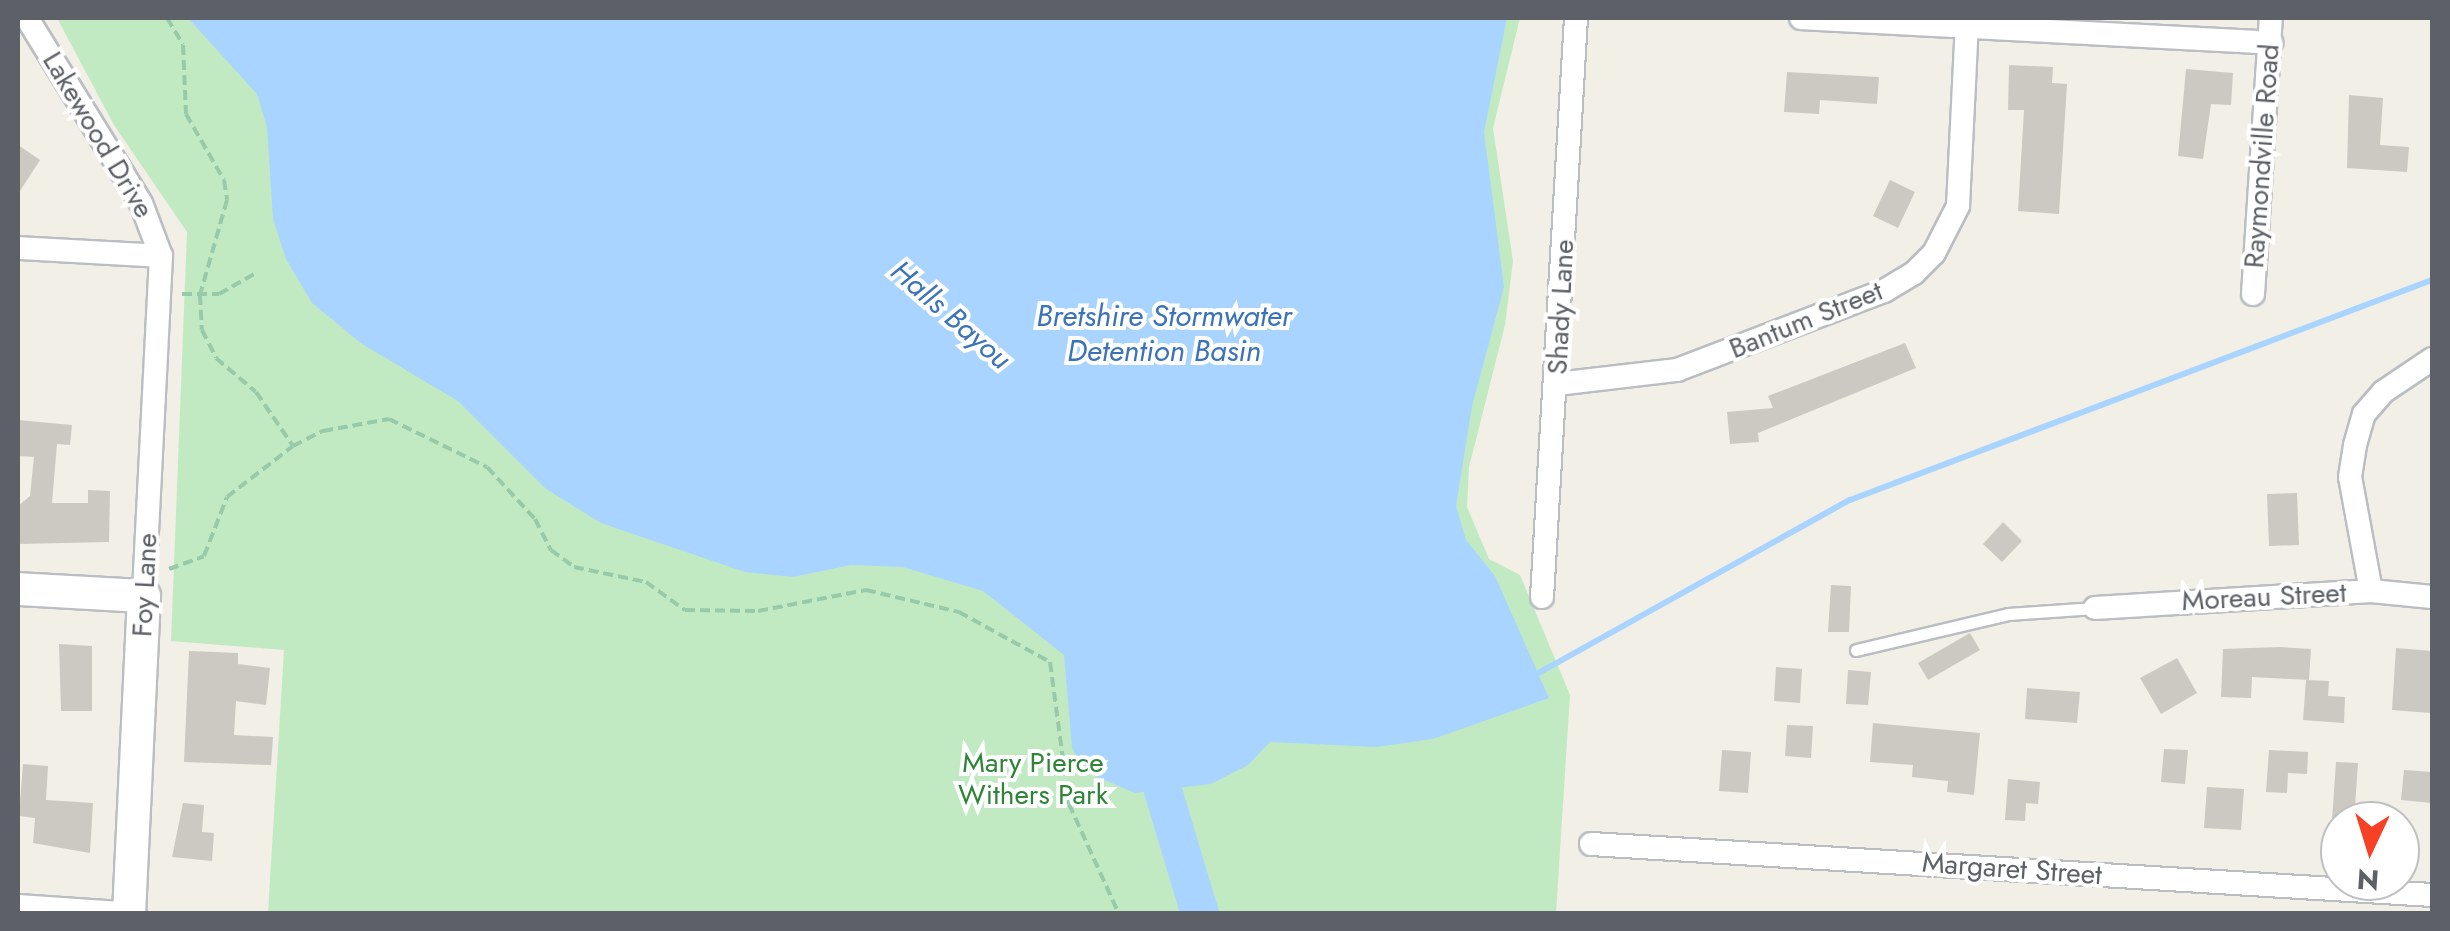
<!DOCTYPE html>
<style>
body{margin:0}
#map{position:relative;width:2450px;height:931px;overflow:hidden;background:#f1efe6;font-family:Jost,sans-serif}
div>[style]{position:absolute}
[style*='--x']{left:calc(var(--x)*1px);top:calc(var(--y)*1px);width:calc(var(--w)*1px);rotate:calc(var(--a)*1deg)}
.green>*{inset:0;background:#c1eac3}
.water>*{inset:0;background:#a8d4ff}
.stream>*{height:6px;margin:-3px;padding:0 3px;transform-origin:3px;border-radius:3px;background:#a8d4ff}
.river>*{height:38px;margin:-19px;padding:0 19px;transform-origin:19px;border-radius:19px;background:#a8d4ff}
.building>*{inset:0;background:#ccc9c3}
.path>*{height:4px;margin-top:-2px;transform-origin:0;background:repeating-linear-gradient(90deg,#98c9a9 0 10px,transparent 0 15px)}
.roads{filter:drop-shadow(2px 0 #babdc2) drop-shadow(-2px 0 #babdc2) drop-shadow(0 2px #babdc2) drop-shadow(0 -2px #babdc2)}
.lane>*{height:11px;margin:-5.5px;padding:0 5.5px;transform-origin:5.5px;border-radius:5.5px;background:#fff}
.street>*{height:22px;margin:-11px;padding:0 11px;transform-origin:11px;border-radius:11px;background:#fff}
.secondary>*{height:32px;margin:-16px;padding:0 16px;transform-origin:16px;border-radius:16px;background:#fff}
span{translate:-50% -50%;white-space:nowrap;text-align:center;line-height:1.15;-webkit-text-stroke:8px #fff;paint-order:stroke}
.street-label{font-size:28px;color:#5d6167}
.park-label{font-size:28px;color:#2f8537}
.water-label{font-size:30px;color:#3b72ba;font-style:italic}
.frame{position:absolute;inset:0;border:20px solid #5d6167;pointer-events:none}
.north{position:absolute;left:2320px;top:801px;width:100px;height:100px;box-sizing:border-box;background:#fff;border:2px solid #bec0c2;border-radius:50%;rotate:184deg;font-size:28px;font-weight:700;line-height:40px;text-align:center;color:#5d6167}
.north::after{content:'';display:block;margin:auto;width:35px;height:45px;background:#f64127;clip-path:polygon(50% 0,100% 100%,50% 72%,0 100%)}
</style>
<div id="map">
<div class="green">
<i style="clip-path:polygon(57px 18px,1520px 18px,1493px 128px,1513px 261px,1505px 325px,1469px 467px,1467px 507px,1489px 559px,1520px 575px,1570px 695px,1556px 913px,268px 913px,284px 650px,171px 641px,187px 232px,114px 125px)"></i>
</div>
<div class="water">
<i style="clip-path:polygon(188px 18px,1507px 18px,1484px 132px,1504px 287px,1472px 406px,1456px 506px,1466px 540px,1495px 576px,1549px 698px,1433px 739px,1376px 747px,1270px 742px,1248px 765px,1211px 784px,1135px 793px,1086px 772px,1072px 748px,1064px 655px,983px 591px,903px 567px,851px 565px,793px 577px,745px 572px,601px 523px,546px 489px,458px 401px,362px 344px,312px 303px,286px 259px,273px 219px,267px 127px,257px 94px)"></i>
</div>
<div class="stream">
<i style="--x:1535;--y:675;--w:360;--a:-29.1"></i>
<i style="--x:1850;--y:500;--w:622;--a:-20.71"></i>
</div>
<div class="river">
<i style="--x:1149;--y:744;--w:177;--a:73.3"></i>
</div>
<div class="building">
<i style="clip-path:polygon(2009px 65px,2053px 67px,2052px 83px,2067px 84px,2059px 214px,2018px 211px,2024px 110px,2008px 110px)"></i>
<i style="clip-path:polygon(2186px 69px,2233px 73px,2231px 105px,2211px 104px,2203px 159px,2178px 156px)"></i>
<i style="clip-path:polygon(1787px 72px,1879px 77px,1877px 104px,1820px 100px,1819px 114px,1784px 112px)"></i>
<i style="clip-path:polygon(2349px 95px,2383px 98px,2380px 145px,2409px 147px,2407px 172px,2347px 168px)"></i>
<i style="clip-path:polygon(18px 145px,40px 160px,18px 194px)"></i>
<i style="clip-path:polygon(1890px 180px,1915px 192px,1898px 228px,1873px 216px)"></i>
<i style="clip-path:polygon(1905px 343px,1916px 368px,1758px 433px,1759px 442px,1730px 444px,1727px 412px,1773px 408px,1768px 396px)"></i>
<i style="clip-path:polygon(18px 420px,72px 425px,70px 445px,57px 444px,52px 503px,88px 503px,88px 490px,110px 491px,109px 542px,18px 544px,18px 506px,30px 496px,34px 457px,18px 456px)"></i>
<i style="clip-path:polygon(2297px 493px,2299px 545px,2269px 546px,2267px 494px)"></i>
<i style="clip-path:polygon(2003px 522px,2022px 541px,2002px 562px,1983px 544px)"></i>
<i style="clip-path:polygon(1831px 585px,1851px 586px,1849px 632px,1828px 632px)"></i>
<i style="clip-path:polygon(1970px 633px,1980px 650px,1928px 680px,1918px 663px)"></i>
<i style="clip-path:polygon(59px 644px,92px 646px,92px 711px,61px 711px)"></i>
<i style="clip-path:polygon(2280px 647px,2311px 649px,2309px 680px,2252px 677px,2251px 698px,2221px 697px,2223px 649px)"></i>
<i style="clip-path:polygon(2396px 648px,2432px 651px,2430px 713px,2392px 710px)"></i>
<i style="clip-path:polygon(189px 651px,238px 653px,238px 664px,270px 668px,266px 705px,236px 701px,234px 735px,273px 737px,271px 765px,184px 762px)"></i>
<i style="clip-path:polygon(2177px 658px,2197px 693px,2161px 714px,2140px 678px)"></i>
<i style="clip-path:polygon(1776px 667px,1802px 669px,1800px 703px,1774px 701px)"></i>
<i style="clip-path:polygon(1848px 670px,1871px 672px,1868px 705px,1846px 704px)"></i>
<i style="clip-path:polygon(2306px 680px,2329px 681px,2328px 696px,2345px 697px,2344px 723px,2303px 720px)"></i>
<i style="clip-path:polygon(2027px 688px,2080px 692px,2077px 723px,2025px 719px)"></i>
<i style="clip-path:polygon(1873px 723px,1980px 733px,1974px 795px,1947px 792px,1948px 781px,1912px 777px,1913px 765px,1870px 762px)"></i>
<i style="clip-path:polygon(1787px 725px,1813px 726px,1811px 758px,1785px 756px)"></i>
<i style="clip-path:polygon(2164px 749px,2188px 750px,2185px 784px,2161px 782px)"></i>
<i style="clip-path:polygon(1722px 750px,1751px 752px,1748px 793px,1719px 791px)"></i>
<i style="clip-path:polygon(2269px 750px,2308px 752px,2307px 774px,2288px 773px,2287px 793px,2266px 792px)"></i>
<i style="clip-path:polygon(2336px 762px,2358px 763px,2354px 821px,2332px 821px)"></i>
<i style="clip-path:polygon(23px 764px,48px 766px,46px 800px,93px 803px,90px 853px,33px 843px,35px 818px,19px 816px)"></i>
<i style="clip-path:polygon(2404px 770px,2432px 772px,2432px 803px,2401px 800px)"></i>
<i style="clip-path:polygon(2008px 779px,2040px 782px,2038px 804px,2026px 803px,2025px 821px,2005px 820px)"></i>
<i style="clip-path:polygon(2207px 787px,2244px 789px,2241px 830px,2204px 828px)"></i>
<i style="clip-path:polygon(183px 803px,204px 805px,202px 832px,214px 833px,212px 861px,172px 857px)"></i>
</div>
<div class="path">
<i style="--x:167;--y:18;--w:31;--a:59"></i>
<i style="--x:183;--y:45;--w:69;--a:87.5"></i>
<i style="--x:186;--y:114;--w:76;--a:60.1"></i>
<i style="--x:224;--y:180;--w:20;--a:81"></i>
<i style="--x:227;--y:200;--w:99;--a:105.9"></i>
<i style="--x:200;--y:295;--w:35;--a:87"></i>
<i style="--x:202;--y:330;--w:31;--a:63"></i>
<i style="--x:216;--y:358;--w:52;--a:40.4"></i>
<i style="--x:256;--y:392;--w:65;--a:55.6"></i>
<i style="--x:182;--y:294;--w:37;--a:0"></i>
<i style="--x:219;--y:294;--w:43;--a:-29.6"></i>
<i style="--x:169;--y:569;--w:37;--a:-20"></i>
<i style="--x:204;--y:556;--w:63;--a:-68.7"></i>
<i style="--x:227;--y:497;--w:83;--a:-37.7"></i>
<i style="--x:293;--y:446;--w:34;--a:-27"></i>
<i style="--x:323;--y:431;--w:67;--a:-10.3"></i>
<i style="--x:389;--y:419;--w:109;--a:26.1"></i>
<i style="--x:487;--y:467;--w:71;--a:47.3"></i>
<i style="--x:535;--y:519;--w:35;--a:63"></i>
<i style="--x:551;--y:550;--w:29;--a:36"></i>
<i style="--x:574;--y:567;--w:74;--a:11.8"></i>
<i style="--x:646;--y:582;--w:48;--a:35.7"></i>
<i style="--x:685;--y:610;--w:73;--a:0.8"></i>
<i style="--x:758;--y:611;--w:110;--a:-11"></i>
<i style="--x:866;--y:590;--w:96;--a:13.3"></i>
<i style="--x:959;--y:612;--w:104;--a:28.8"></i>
<i style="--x:1050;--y:662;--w:143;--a:82.4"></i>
<i style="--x:1069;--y:804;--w:121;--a:65.6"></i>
</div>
<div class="roads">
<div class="lane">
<i style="--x:1856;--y:650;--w:156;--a:-13.3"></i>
<i style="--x:2008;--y:614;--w:87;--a:-3.9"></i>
</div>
<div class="street">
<i style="--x:27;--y:18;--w:217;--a:58.4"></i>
<i style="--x:141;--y:203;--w:57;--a:69.3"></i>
<i style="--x:161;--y:256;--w:340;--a:92.9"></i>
<i style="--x:1801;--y:18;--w:471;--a:3"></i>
<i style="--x:18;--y:248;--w:143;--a:3.2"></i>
<i style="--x:2253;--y:294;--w:277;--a:-86.3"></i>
<i style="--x:1557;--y:384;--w:121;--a:-6.7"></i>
<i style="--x:1677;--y:370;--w:222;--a:-20.9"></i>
<i style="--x:1884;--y:291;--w:35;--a:-31"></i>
<i style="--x:1914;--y:273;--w:28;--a:-45"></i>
<i style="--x:1934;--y:253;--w:53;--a:-62.9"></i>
<i style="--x:1958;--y:206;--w:181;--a:-87.2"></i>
<i style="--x:2371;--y:591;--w:116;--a:-100.4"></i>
<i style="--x:2350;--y:477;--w:32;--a:-81"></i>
<i style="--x:2355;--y:445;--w:32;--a:-74"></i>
<i style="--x:2364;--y:414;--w:29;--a:-49"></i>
<i style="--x:2383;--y:392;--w:59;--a:-34"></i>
<i style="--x:1542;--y:597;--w:580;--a:-86.64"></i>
<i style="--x:2095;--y:608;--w:277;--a:-3.5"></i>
<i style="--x:2371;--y:591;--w:61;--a:5.6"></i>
<i style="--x:1591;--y:844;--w:843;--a:3.47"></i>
<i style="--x:18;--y:906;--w:117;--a:3.9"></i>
</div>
<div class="secondary">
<i style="--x:18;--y:589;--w:126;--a:3.2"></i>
<i style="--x:144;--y:596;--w:318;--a:92.7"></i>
</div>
</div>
<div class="street-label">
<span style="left:98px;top:135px;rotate:59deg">Lakewood Drive</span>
<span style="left:2262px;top:156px;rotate:-86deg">Raymondville Road</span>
<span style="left:1561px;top:307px;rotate:-87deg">Shady Lane</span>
<span style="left:1806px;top:320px;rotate:-22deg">Bantum Street</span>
<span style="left:145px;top:585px;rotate:-87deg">Foy Lane</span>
<span style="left:2264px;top:597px;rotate:-3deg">Moreau Street</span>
<span style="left:2012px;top:869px;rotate:4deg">Margaret Street</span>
</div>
<div class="park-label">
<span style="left:1033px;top:779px">Mary Pierce<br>Withers Park</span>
</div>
<div class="water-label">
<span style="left:951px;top:315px;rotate:41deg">Halls Bayou</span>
<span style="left:1164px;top:333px">Bretshire Stormwater<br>Detention Basin</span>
</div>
<div class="frame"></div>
<div class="north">N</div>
</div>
